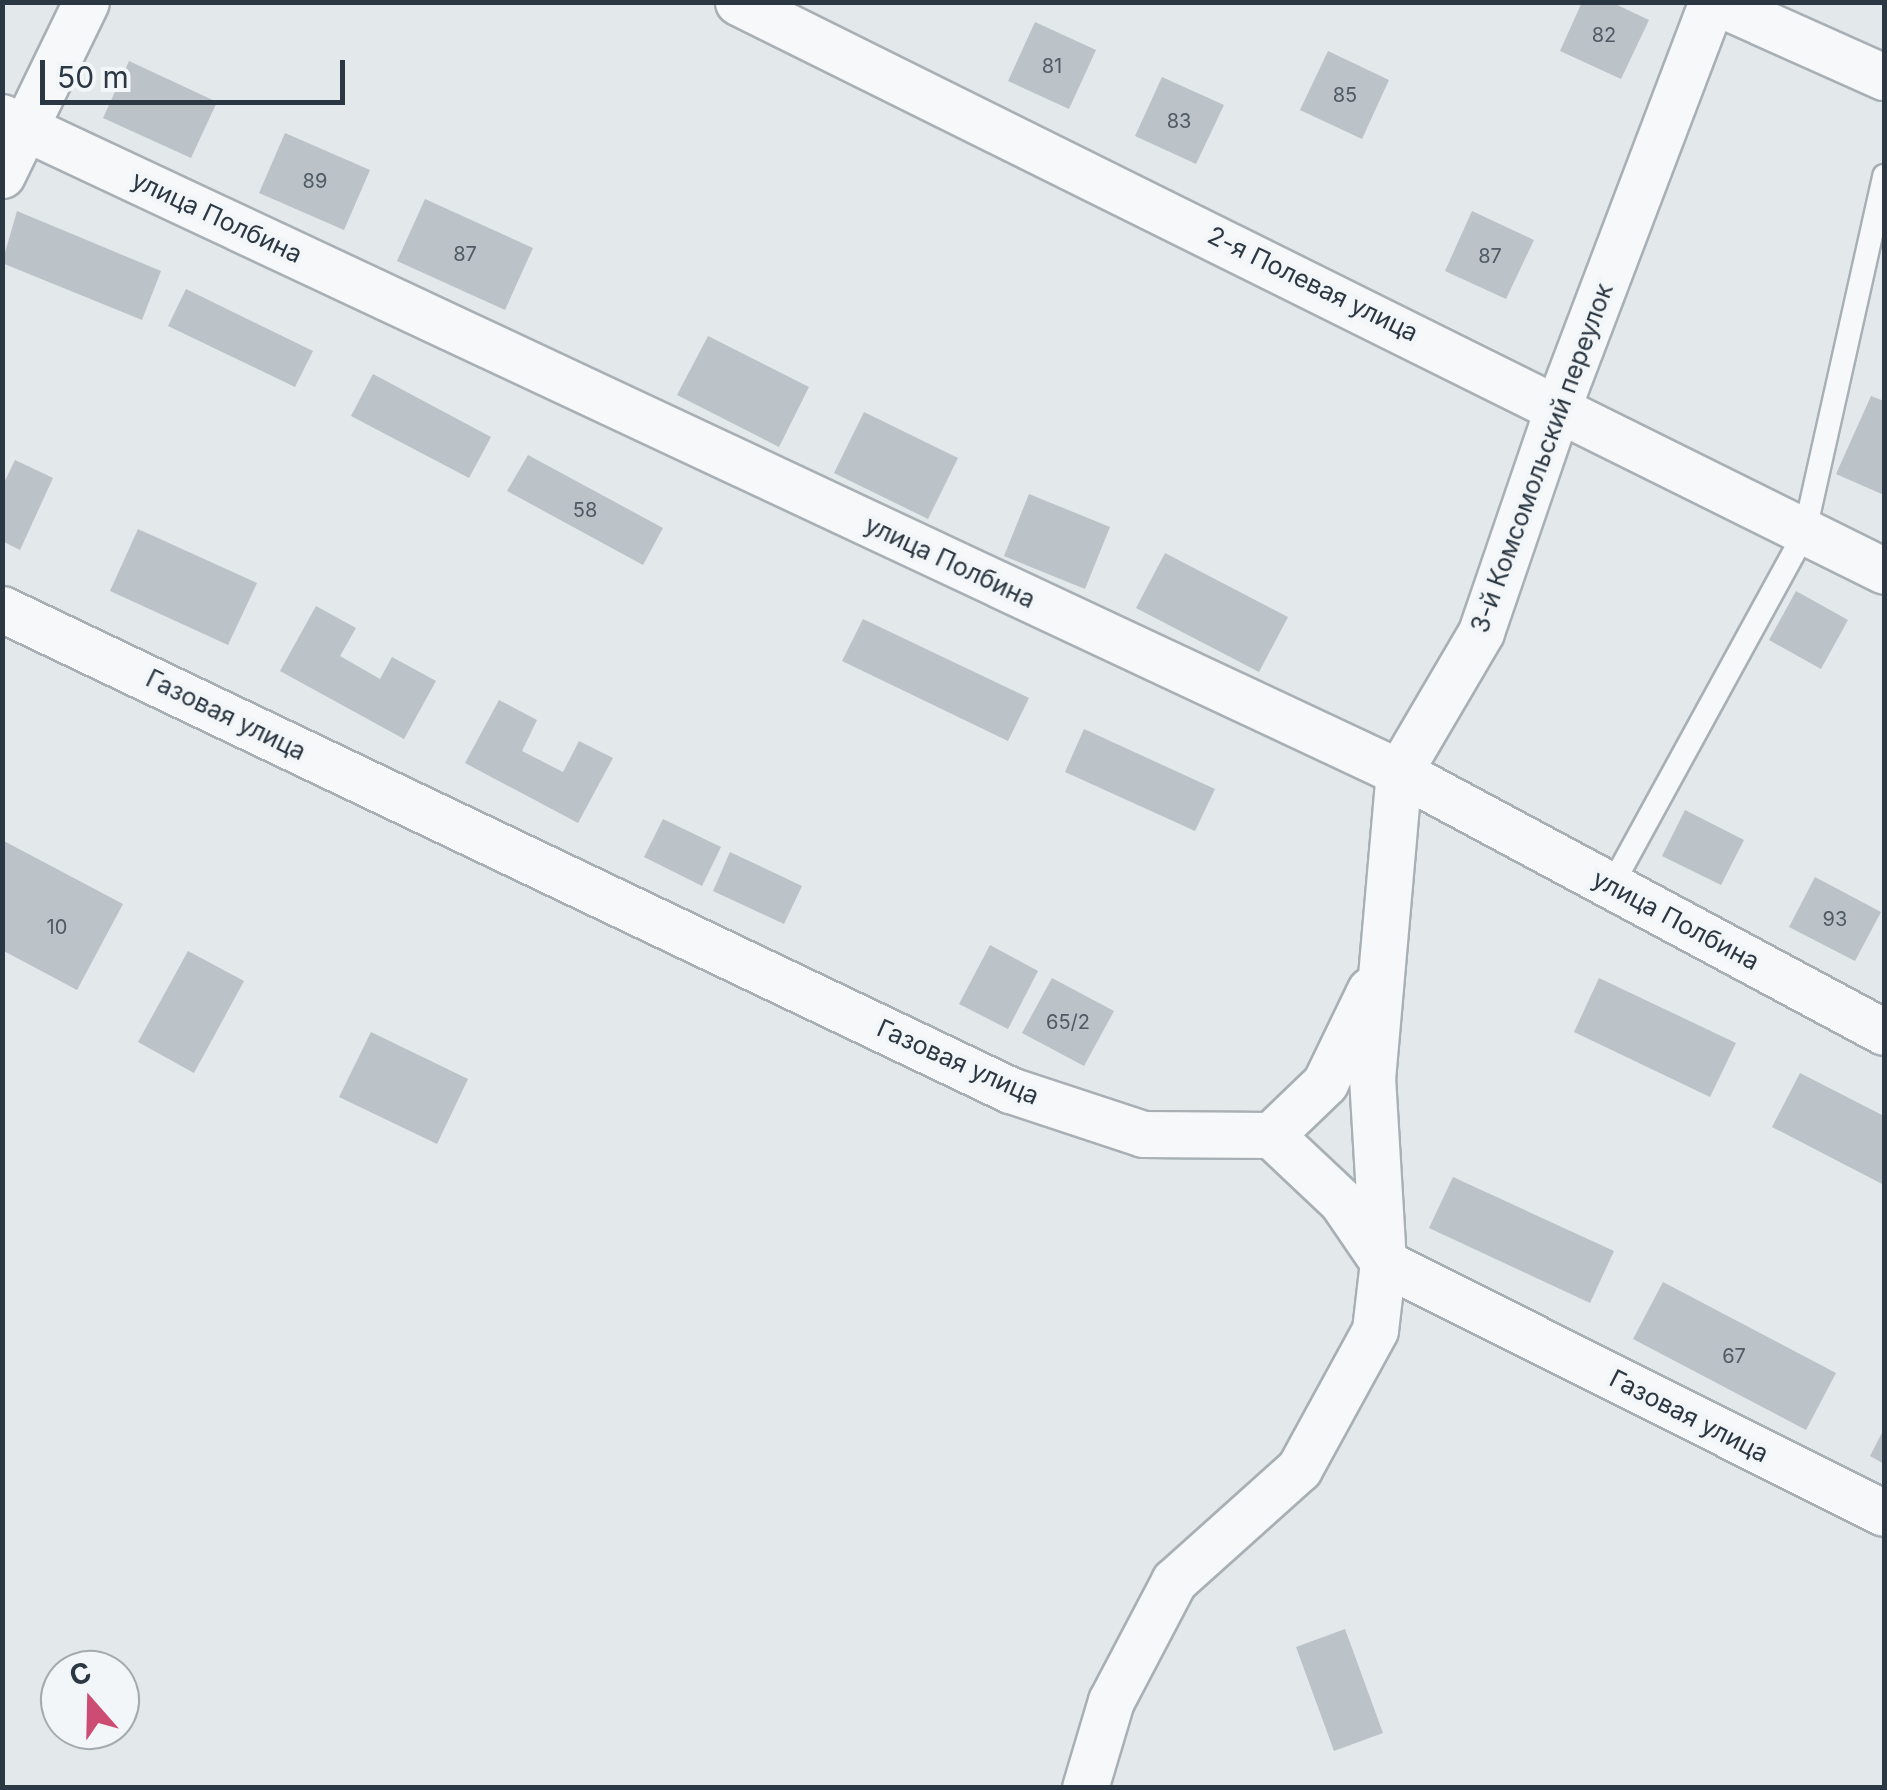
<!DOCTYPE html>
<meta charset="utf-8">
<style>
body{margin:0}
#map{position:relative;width:1887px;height:1790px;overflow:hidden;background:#e3e8eb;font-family:Inter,sans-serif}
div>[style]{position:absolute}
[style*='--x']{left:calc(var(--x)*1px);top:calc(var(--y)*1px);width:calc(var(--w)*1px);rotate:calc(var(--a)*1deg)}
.building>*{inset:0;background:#bbc2c8}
.roads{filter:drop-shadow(2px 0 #a8b0b5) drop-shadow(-2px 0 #a8b0b5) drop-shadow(0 2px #a8b0b5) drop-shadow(0 -2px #a8b0b5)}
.service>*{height:22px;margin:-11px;padding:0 11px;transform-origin:11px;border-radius:11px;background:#f6f8f9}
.minor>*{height:45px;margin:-22.5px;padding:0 22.5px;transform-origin:22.5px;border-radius:22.5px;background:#f6f8f9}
span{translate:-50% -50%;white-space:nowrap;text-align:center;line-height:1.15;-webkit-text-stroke:8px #f3f6f8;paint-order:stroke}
.number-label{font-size:20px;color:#4f5a64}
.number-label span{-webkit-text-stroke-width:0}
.street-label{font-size:25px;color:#2b3843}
.frame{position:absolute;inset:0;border:5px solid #2b3843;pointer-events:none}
.north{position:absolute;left:40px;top:1650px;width:100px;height:100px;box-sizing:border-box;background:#f3f6f8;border:2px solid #a3aab0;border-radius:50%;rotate:340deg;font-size:28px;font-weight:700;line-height:40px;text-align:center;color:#2b3843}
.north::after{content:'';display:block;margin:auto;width:35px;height:45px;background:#cc4c73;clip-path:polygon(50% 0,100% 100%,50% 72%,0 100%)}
.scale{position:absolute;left:40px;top:60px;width:305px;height:45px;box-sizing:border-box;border:5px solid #2b3843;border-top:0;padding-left:12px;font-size:30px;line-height:35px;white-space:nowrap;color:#2b3843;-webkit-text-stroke:8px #f3f6f8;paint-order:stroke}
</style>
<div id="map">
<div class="building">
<i style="clip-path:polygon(1582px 2px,1611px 2px,1649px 20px,1621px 79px,1560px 51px)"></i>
<i style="clip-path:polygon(1035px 22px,1096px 50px,1069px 109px,1008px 81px)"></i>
<i style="clip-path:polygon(1328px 51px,1389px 80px,1362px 139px,1300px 110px)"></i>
<i style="clip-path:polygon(129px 61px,217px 102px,191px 158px,103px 118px)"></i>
<i style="clip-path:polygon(1162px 77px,1224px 105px,1196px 164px,1135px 136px)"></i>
<i style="clip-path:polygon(285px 133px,370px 170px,344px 230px,259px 193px)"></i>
<i style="clip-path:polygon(425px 199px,533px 248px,505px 310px,397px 261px)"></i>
<i style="clip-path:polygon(17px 211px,161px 271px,142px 320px,2px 263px)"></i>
<i style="clip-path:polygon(1472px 211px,1534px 240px,1506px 299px,1445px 271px)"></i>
<i style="clip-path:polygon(186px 289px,313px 351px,295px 387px,168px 326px)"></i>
<i style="clip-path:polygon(708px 336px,809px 387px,779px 447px,677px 395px)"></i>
<i style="clip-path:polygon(373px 374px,491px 437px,469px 478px,351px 416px)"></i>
<i style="clip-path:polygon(1871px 396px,1884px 401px,1884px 495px,1836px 474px)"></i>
<i style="clip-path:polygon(864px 412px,958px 458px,928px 519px,834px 473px)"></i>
<i style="clip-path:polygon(528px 455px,663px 528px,643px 565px,507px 491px)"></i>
<i style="clip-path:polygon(15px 460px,53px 478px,20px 550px,2px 541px,2px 487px)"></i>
<i style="clip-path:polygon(1029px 494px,1110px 527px,1085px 589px,1004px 556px)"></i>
<i style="clip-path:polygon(138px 529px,257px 583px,228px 645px,110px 591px)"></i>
<i style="clip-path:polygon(1165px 553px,1288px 617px,1259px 672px,1136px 608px)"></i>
<i style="clip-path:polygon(1796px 591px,1848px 620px,1821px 669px,1769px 640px)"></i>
<i style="clip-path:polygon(316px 606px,356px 628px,340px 656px,380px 679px,392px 657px,436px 681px,404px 739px,280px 671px)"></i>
<i style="clip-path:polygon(863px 619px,1029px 698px,1008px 741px,842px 661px)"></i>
<i style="clip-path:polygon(499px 700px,537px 720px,522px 751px,563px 772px,579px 741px,613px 758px,578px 823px,465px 763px)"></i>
<i style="clip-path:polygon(1084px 729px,1215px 789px,1195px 831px,1065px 772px)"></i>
<i style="clip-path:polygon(1685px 810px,1744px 840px,1721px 885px,1662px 856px)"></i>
<i style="clip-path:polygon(663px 819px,721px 847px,702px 886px,644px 857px)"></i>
<i style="clip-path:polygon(2px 840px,123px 904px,77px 990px,2px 950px)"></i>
<i style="clip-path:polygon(730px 852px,802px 886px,784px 924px,713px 891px)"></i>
<i style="clip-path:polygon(1815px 877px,1881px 912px,1855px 961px,1789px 927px)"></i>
<i style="clip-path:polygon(990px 945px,1038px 971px,1008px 1029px,959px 1004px)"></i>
<i style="clip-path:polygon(188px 951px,244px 981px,194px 1073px,138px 1042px)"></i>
<i style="clip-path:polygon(1052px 978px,1114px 1011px,1084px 1066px,1022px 1033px)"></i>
<i style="clip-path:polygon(1599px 978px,1736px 1043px,1710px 1097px,1574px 1032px)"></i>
<i style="clip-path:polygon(371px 1032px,468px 1079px,437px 1144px,339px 1097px)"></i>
<i style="clip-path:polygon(1800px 1073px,1884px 1116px,1884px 1185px,1772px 1127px)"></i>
<i style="clip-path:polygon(1453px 1177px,1614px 1251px,1590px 1303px,1429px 1228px)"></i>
<i style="clip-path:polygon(1663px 1282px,1836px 1373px,1806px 1430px,1633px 1339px)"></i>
<i style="clip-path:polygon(1884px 1429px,1884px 1464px,1870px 1456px)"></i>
<i style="clip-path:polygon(1345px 1629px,1383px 1733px,1334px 1751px,1296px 1647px)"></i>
</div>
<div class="roads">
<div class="service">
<i style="--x:1612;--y:885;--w:399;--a:-61.3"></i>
<i style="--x:1804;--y:535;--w:368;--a:-77.4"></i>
</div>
<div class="minor">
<i style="--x:738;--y:2;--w:1279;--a:26.4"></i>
<i style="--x:1716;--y:2;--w:184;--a:24.1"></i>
<i style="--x:2;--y:117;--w:1543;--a:25.12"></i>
<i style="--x:1399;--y:772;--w:550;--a:28.19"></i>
<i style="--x:2;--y:175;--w:192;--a:-64.1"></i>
<i style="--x:2;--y:609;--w:1117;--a:25.51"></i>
<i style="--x:1010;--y:1090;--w:140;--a:18.3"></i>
<i style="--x:1143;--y:1134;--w:128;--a:0.4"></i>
<i style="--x:1271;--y:1135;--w:98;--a:43.3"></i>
<i style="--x:1342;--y:1202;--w:73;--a:55.7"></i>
<i style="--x:1383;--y:1262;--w:560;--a:26.61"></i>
<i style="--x:1271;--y:1135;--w:75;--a:-43.9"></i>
<i style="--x:1325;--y:1083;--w:103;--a:-64.2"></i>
<i style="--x:1085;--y:1788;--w:91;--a:-73.4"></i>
<i style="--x:1111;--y:1701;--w:136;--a:-62.3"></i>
<i style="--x:1174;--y:1581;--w:168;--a:-41.9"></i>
<i style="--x:1299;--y:1469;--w:158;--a:-61.3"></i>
<i style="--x:1375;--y:1330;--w:68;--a:-83.3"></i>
<i style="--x:1383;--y:1262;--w:183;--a:-93.4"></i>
<i style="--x:1372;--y:1079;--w:308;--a:-85"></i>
<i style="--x:1399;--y:772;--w:162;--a:-59.6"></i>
<i style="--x:1481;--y:632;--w:241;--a:-71.1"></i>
<i style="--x:1559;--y:404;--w:430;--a:-69.2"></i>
</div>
</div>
<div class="number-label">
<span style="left:1604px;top:35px">82</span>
<span style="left:1052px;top:66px">81</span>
<span style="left:1345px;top:95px">85</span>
<span style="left:1179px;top:121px">83</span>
<span style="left:315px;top:181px">89</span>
<span style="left:465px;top:254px">87</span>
<span style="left:1490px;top:256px">87</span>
<span style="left:585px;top:510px">58</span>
<span style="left:1835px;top:919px">93</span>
<span style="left:57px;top:927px">10</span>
<span style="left:1068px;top:1022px">65/2</span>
<span style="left:1734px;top:1356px">67</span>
</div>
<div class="street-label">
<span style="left:217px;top:217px;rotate:25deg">улица Полбина</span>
<span style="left:1313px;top:284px;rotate:26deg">2-я Полевая улица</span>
<span style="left:1542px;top:458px;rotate:-70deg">3-й Комсомольский переулок</span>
<span style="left:950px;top:562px;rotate:25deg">улица Полбина</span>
<span style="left:226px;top:715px;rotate:26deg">Газовая улица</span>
<span style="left:1676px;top:920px;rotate:28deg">улица Полбина</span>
<span style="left:958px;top:1062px;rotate:24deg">Газовая улица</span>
<span style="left:1689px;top:1416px;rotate:27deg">Газовая улица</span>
</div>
<div class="frame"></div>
<div class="north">С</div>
<div class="scale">50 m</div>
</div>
